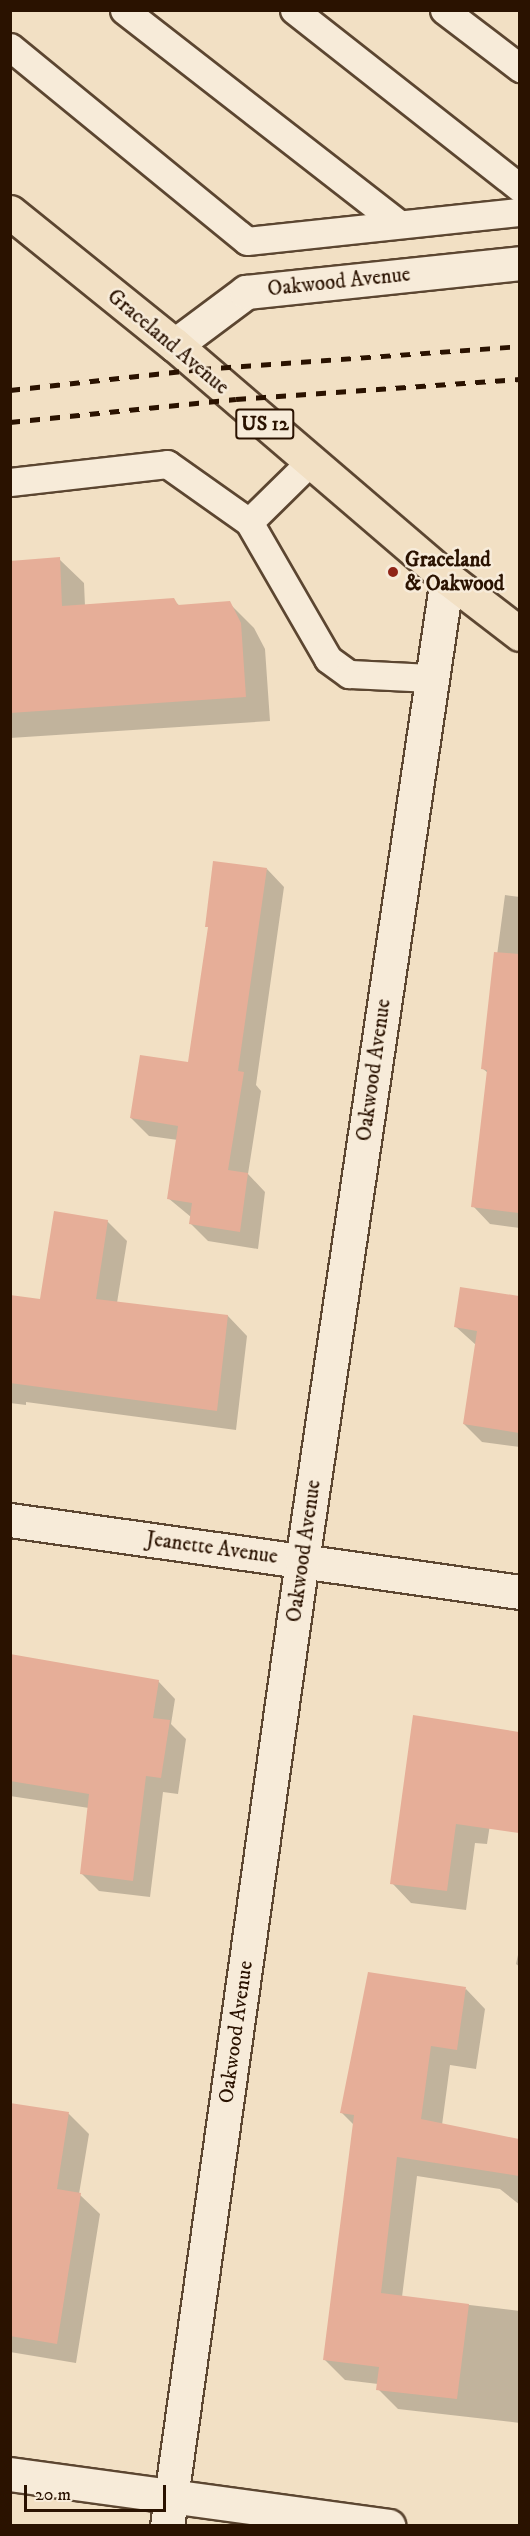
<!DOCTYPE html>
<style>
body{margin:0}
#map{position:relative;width:530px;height:2536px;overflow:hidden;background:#f2e0c4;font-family:"IM FELL DW Pica",serif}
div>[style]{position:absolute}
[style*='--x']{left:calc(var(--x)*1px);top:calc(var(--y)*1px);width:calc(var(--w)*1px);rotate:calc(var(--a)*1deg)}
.shadow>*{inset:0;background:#0003}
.building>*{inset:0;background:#e6ae98}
.roads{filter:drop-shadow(2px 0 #5c4631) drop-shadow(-2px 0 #5c4631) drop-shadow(0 2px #5c4631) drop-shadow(0 -2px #5c4631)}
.lane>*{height:27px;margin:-13.5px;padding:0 13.5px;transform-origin:13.5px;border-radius:13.5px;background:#f7ebd9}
.street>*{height:33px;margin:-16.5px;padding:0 16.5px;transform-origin:16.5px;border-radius:16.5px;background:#f7ebd9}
.primary>*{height:33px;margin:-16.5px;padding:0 16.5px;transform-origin:16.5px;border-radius:16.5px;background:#f2e0c4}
.rail>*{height:4.5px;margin-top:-2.25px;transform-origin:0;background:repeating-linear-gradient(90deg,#2a1200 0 10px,transparent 0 20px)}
.dots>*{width:16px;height:16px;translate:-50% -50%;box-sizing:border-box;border:3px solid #f7ebd9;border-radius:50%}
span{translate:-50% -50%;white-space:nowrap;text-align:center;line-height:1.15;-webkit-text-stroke:5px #f7ebd9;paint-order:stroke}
.shield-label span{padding:2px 4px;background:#f7ebd9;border:2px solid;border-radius:4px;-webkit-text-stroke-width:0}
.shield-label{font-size:20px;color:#2a1200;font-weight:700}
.street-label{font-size:21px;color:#2a1200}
.poi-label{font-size:21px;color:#2a1200;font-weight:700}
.left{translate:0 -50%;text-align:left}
.frame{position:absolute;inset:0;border:12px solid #2a1200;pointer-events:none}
.scale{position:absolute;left:24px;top:2485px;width:142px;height:27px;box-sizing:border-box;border:3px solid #2a1200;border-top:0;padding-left:8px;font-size:18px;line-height:21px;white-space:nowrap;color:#2a1200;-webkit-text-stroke:4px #f7ebd9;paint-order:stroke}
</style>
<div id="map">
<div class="shadow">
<i style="clip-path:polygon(59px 559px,84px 583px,85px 606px,173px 600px,180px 606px,229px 603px,254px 628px,265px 649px,270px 721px,10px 738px,10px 562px)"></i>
<i style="clip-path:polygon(267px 869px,284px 887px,256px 1085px,261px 1091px,248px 1174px,265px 1192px,258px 1249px,208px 1241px,190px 1223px,191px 1217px,168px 1198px,178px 1140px,149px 1136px,131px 1118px,189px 1064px,210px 929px,207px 926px)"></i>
<i style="clip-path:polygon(505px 895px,520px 897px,520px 1228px,490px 1224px,473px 1206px,488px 1073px,482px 1068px)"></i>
<i style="clip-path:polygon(107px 1221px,127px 1241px,117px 1303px,228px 1316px,247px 1336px,236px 1430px,26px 1402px,26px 1405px,10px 1403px,10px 1297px,41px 1300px)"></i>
<i style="clip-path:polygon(461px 1289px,520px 1297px,520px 1447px,482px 1442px,464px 1424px,476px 1345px,456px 1327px)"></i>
<i style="clip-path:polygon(10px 1656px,158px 1681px,175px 1699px,171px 1724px,186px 1739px,178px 1794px,163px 1792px,150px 1897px,99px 1891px,81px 1873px,89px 1808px,10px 1796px)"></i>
<i style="clip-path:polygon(414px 1717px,520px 1735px,520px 1822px,491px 1818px,487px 1844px,475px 1843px,466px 1910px,411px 1903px,392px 1883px)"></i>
<i style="clip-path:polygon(520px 1946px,520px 1967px,516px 1964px)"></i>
<i style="clip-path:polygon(466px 1989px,485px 2009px,476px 2069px,450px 2065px,442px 2125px,520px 2140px,520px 2205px,500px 2189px,417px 2176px,402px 2297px,520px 2311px,520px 2423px,398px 2409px,378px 2389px,378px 2384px,345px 2380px,325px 2360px,354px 2125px,342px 2113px)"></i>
<i style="clip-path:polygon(10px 2104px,69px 2114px,89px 2134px,79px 2194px,100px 2214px,76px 2363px,10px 2352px)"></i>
</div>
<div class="building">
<i style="clip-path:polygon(60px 557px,62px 606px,174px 598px,178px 605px,230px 601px,241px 623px,246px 697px,10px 713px,10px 561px)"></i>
<i style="clip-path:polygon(213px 861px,267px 868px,238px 1071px,244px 1072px,228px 1170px,248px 1173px,240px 1232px,189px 1224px,192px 1203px,167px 1199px,178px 1126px,130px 1118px,140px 1055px,188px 1062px,208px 927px,205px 927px)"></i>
<i style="clip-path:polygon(494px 952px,519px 954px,519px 1213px,471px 1207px,487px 1070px,481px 1069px)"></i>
<i style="clip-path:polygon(54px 1211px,108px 1220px,96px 1299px,228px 1315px,217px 1411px,10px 1383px,10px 1295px,40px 1299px)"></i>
<i style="clip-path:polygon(460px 1287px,519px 1296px,519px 1433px,463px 1424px,477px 1331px,454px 1327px)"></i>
<i style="clip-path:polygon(10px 1654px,159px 1680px,153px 1718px,170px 1720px,161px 1778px,146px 1776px,133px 1881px,80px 1874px,89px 1794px,10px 1781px)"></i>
<i style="clip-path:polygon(413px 1715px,519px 1732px,519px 1833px,456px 1824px,447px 1891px,390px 1884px)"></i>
<i style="clip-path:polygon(368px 1972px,466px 1987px,457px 2050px,431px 2046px,421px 2119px,519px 2139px,519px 2176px,397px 2157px,381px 2293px,469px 2304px,457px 2399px,376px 2390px,379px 2367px,323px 2360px,354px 2115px,340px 2113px)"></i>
<i style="clip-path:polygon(10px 2103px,69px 2112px,57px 2189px,81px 2193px,57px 2344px,10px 2336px)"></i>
</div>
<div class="roads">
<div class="lane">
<i style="--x:124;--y:10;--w:348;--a:37.9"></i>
<i style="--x:294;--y:10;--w:288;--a:38.2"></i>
<i style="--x:444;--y:10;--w:96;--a:37.3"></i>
<i style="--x:10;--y:47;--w:306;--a:39.3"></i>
<i style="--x:247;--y:241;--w:275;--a:-6.1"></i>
<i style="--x:10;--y:482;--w:158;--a:-6.5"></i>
<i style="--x:167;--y:464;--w:100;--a:35.3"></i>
<i style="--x:249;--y:522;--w:86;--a:-44.5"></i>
<i style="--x:249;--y:522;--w:158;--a:60"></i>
<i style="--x:328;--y:659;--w:26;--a:36"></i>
<i style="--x:349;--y:674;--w:83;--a:2.8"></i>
</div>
<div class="street">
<i style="--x:175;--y:345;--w:89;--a:-36.7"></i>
<i style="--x:246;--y:292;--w:276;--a:-6"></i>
<i style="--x:10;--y:1520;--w:515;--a:8.04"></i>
<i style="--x:10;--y:2474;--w:382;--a:7.8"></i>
<i style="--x:167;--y:2526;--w:974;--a:-82.04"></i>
<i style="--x:302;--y:1561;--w:994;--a:-81.61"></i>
</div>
<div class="primary">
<i style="--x:10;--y:212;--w:212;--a:38.9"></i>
<i style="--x:175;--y:345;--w:358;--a:40.6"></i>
<i style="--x:447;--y:578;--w:92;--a:37.5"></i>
</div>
</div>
<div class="rail">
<i style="--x:10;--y:390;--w:192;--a:-6.3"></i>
<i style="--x:201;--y:369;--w:320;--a:-4.1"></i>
<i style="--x:10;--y:422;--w:227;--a:-5.8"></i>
<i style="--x:236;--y:399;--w:285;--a:-4"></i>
</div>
<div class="dots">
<i style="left:393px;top:572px;background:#8f2418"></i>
</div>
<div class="shield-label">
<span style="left:265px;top:424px">US 12</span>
</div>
<div class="street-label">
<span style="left:339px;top:282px;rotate:-6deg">Oakwood Avenue</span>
<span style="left:168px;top:342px;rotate:40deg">Graceland Avenue</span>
<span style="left:374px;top:1070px;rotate:-82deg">Oakwood Avenue</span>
<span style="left:212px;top:1548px;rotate:8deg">Jeanette Avenue</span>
<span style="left:304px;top:1551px;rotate:-82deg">Oakwood Avenue</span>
<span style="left:236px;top:2032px;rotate:-82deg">Oakwood Avenue</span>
</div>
<div class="poi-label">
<span class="left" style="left:405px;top:572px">Graceland<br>&amp; Oakwood</span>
</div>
<div class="frame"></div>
<div class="scale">20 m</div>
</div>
